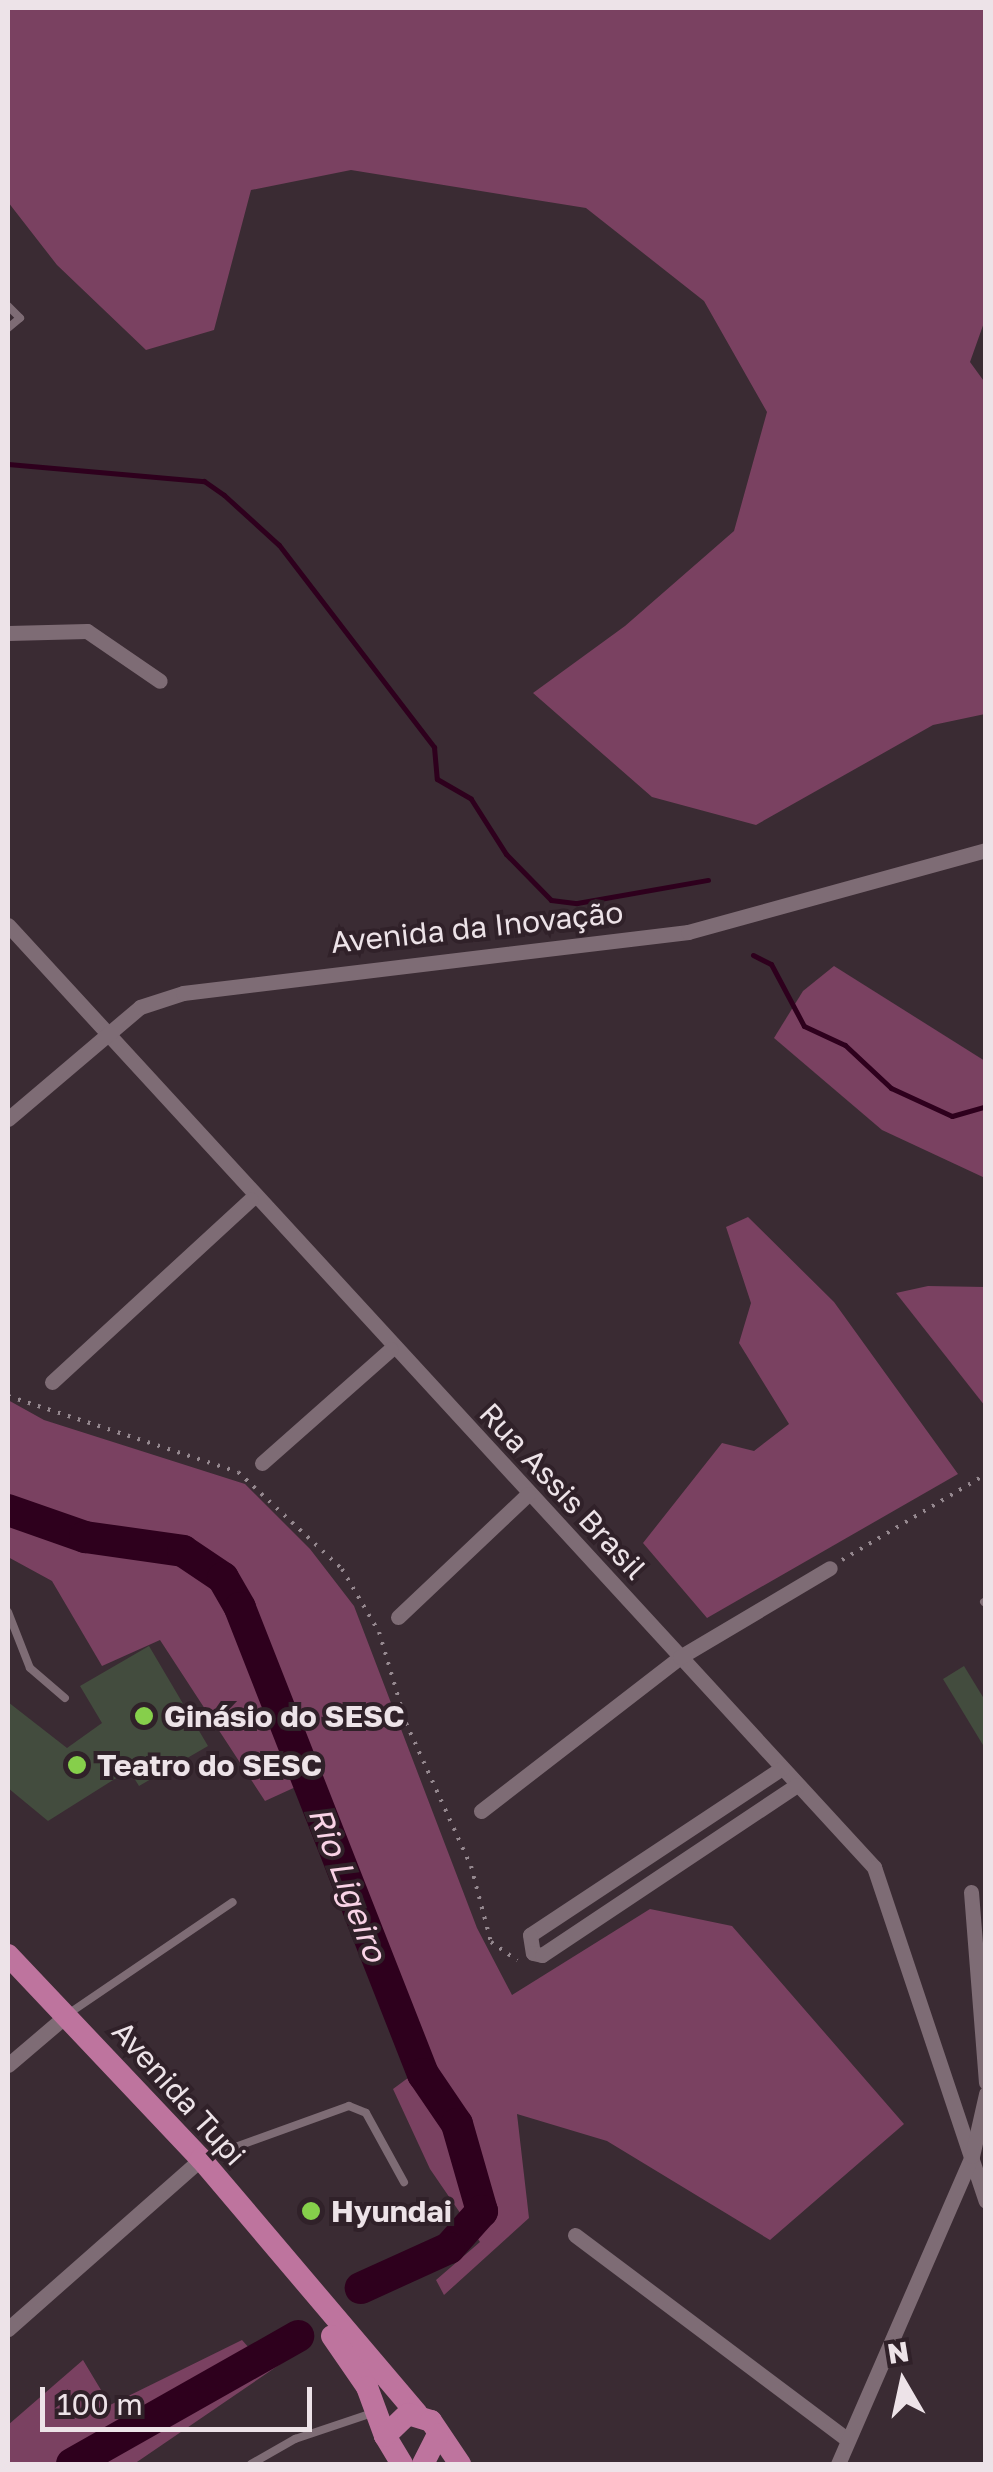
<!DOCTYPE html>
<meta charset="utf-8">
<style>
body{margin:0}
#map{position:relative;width:993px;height:2472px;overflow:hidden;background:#3a2b33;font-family:"Golos Text",sans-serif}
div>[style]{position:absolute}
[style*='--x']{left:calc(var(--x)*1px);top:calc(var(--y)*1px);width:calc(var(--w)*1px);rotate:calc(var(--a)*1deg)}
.green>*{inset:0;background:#7a4161}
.stream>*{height:5px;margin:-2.5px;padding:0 2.5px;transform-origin:2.5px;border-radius:2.5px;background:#2e001d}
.river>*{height:32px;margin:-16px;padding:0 16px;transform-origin:16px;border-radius:16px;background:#2e001d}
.building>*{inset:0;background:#434c3e}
.path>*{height:4px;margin-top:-2px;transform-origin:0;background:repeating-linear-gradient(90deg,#95888f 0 2.5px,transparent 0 10.5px)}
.lane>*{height:8px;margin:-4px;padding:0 4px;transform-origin:4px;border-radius:4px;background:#7e6c75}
.street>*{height:15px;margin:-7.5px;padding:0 7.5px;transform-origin:7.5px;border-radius:7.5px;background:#7e6c75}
.primary>*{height:22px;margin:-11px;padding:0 11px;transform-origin:11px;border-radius:11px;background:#be749e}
.dots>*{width:28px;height:28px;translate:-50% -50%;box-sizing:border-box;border:5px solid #302129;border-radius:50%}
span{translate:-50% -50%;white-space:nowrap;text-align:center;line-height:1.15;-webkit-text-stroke:8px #302129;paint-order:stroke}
.street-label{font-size:30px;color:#ede3e8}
.poi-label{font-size:30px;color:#ede3e8;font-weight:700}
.left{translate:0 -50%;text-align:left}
.water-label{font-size:32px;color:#f9d3e6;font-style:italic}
.frame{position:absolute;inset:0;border:10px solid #ede3e8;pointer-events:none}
.north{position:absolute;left:853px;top:2332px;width:100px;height:100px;-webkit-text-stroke:8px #302129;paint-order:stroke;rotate:351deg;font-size:28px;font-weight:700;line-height:40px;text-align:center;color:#ede3e8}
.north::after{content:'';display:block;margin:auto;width:35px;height:45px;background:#ede3e8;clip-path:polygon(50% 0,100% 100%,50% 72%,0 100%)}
.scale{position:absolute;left:40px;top:2387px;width:272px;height:45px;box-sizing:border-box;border:5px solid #ede3e8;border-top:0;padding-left:12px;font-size:30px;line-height:35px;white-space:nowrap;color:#ede3e8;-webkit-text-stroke:8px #302129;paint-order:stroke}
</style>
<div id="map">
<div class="green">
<i style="clip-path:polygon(8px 8px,985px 8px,986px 317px,970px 362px,986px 384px,985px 714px,933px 725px,756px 825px,652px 797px,533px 693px,625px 626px,734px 531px,767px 412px,704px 301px,586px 208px,351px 170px,251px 190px,214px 330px,146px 350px,57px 265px,8px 202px)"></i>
<i style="clip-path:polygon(834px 966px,985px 1061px,985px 1178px,882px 1130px,774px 1038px,803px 991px)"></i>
<i style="clip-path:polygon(748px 1217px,834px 1302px,958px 1474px,707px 1618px,643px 1543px,722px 1443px,754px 1451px,789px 1424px,739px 1343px,751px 1303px,726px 1227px)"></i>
<i style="clip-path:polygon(928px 1286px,985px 1287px,985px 1406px,896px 1293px)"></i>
<i style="clip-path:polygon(8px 1400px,44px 1420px,245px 1484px,310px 1549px,354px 1606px,477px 1928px,512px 1995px,650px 1909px,732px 1926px,904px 2124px,770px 2240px,607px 2141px,517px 2114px,529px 2218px,444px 2295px,436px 2280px,480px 2242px,430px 2169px,393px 2089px,416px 2072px,300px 1785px,265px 1801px,160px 1640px,102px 1666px,52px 1581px,8px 1557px)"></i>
<i style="clip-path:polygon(289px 2325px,304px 2348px,134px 2464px,8px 2464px,8px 2425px,83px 2360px,110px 2405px,242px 2340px,250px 2349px)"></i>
</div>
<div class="stream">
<i style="--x:8;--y:464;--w:197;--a:5"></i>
<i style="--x:204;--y:481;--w:24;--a:35"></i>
<i style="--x:224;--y:495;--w:74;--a:42.3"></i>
<i style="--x:279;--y:545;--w:255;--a:52.5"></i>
<i style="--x:434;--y:747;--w:32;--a:85"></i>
<i style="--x:437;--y:779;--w:39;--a:30"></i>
<i style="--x:471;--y:799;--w:65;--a:57.5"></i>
<i style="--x:506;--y:854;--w:64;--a:45.6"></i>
<i style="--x:551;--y:900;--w:26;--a:7"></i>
<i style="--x:577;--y:903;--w:133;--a:-10"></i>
<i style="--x:753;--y:955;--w:20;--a:27"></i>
<i style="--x:771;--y:964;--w:70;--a:62"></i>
<i style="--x:804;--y:1026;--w:45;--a:24.9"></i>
<i style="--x:845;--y:1045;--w:63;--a:43.1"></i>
<i style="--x:891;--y:1088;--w:67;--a:24.7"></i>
<i style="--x:952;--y:1116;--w:35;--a:-16"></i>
</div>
<div class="river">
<i style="--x:8;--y:1510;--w:82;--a:19.3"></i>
<i style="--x:85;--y:1537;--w:99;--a:8.1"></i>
<i style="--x:183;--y:1551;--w:48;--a:34"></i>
<i style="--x:223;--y:1578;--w:34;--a:60"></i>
<i style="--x:240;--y:1608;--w:501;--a:68.56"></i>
<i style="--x:423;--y:2074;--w:60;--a:55.8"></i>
<i style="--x:457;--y:2124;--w:91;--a:74"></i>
<i style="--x:482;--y:2211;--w:50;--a:131.7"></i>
<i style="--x:449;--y:2248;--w:97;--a:155.6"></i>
<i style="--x:72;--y:2464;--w:260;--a:-29.5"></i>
</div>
<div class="building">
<i style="clip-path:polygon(149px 1646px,208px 1746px,139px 1786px,129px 1770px,48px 1821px,8px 1788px,8px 1702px,67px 1748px,102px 1723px,80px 1686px)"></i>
<i style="clip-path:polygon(964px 1666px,986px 1702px,986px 1750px,943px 1679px)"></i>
</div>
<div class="path">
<i style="--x:8;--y:1396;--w:242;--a:18.3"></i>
<i style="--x:238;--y:1472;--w:142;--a:43"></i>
<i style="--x:342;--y:1569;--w:73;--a:59.6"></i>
<i style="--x:379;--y:1632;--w:95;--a:73.5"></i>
<i style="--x:406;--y:1723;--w:157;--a:65.6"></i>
<i style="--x:471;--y:1866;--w:79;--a:75.3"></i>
<i style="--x:491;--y:1942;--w:32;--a:35"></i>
<i style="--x:842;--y:1560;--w:168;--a:-30.8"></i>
</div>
<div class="lane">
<i style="--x:8;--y:306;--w:17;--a:45"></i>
<i style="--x:20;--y:318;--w:16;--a:140"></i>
<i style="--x:984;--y:1602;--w:2;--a:-27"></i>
<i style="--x:8;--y:1612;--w:60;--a:68.6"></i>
<i style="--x:30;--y:1668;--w:46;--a:40.6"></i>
<i style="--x:68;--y:2014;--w:199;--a:-34.2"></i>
<i style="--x:205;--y:2158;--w:153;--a:-19.9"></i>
<i style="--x:349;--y:2106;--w:18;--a:22"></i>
<i style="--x:366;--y:2113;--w:79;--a:61.2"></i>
<i style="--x:251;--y:2464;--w:51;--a:-29.6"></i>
<i style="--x:295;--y:2439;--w:84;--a:-18.6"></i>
</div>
<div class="street">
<i style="--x:8;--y:633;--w:79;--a:-1.5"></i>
<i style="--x:87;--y:631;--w:88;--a:34.4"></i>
<i style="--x:8;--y:925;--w:1280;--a:47.41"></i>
<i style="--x:874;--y:1867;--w:352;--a:71.5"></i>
<i style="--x:8;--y:1119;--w:173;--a:-40.3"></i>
<i style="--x:140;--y:1007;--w:45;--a:-18"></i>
<i style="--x:183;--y:993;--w:509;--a:-6.89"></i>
<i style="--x:688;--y:932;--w:309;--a:-15.4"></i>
<i style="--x:52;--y:1382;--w:270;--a:-42.6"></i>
<i style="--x:262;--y:1463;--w:172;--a:-41.5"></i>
<i style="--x:398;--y:1617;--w:179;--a:-43.4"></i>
<i style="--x:782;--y:1768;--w:302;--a:146.5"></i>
<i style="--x:530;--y:1935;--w:18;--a:81"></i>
<i style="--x:533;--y:1953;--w:9;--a:13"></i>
<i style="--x:542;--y:1955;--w:306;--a:-33.7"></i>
<i style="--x:481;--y:1811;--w:252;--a:-37.7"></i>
<i style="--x:680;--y:1657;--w:174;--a:-30.7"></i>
<i style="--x:971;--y:1892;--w:191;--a:85.5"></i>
<i style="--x:8;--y:2065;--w:79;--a:-40.4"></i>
<i style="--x:575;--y:2235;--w:338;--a:36.9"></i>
<i style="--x:8;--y:2329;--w:257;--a:-41.4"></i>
<i style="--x:838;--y:2464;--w:336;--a:-66.5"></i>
<i style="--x:972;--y:2156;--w:64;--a:-77.3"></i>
</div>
<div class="primary">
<i style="--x:8;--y:1955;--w:281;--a:46.6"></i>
<i style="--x:201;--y:2159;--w:334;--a:49.7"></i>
<i style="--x:332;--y:2336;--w:62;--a:55.5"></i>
<i style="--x:367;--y:2387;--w:52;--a:69.8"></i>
<i style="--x:402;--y:2464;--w:33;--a:-121"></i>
<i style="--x:385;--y:2436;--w:32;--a:-44"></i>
<i style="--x:408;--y:2414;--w:24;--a:17"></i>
<i style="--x:431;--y:2421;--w:52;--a:56"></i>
<i style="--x:423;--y:2464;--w:33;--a:-63"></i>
</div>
<div class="dots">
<i style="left:144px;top:1716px;background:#86cf4b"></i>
<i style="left:77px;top:1765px;background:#86cf4b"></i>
<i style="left:311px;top:2211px;background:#86cf4b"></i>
</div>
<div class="street-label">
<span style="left:477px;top:927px;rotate:-6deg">Avenida da Inovação</span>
<span style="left:563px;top:1491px;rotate:47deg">Rua Assis Brasil</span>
<span style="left:179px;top:2093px;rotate:48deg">Avenida Tupi</span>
</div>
<div class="poi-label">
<span class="left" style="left:164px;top:1716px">Ginásio do SESC</span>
<span class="left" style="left:97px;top:1765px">Teatro do SESC</span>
<span class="left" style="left:331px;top:2211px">Hyundai</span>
</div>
<div class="water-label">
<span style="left:348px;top:1884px;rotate:69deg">Rio Ligeiro</span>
</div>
<div class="frame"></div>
<div class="north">N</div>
<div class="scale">100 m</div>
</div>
